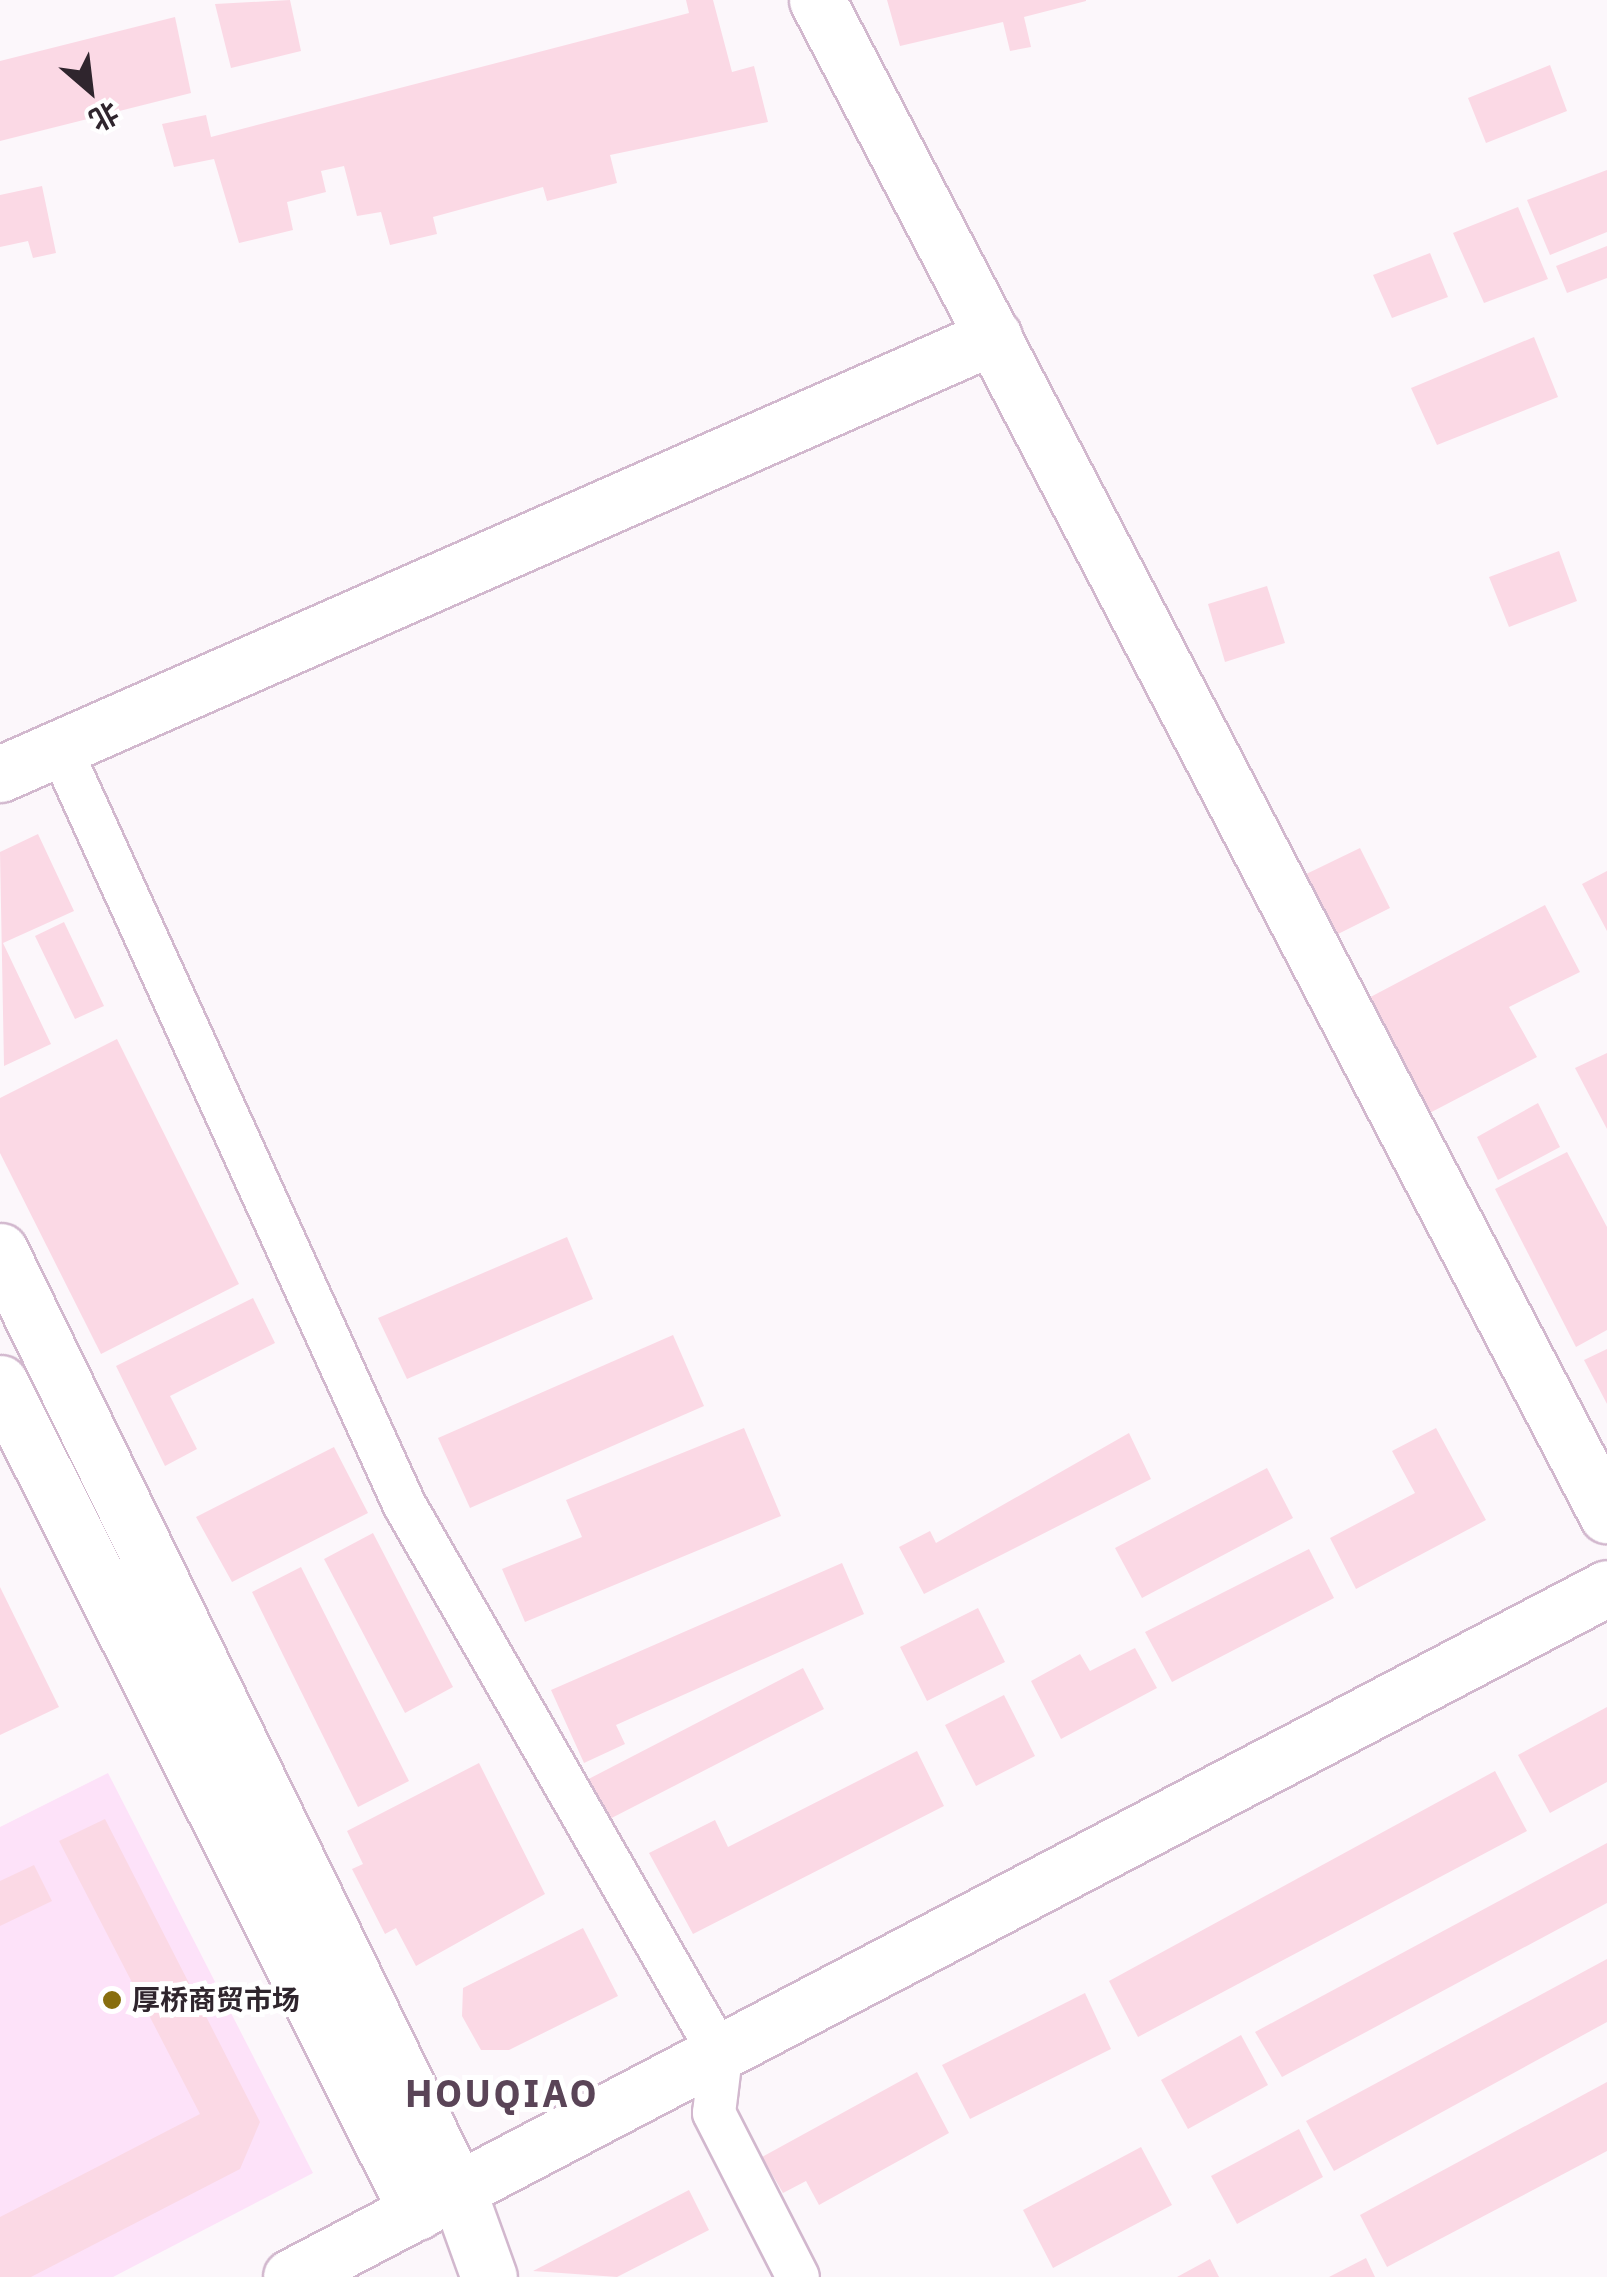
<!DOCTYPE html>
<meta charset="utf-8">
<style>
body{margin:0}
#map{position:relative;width:1607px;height:2277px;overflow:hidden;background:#fcf7fb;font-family:"IBM Plex Sans","Noto Sans SC",sans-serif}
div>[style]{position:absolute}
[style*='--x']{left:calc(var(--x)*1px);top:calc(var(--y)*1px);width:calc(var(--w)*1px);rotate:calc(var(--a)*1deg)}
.built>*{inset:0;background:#fde2f9}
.building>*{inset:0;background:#fbd9e5}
.roads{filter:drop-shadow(2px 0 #d2b8ce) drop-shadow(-2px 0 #d2b8ce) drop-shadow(0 2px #d2b8ce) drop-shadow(0 -2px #d2b8ce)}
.minor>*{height:42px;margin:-21px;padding:0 21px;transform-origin:21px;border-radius:21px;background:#fff}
.tertiary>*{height:55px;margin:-27.5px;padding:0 27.5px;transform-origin:27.5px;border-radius:27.5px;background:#fff}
.dots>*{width:28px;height:28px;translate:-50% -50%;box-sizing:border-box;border:5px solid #fff;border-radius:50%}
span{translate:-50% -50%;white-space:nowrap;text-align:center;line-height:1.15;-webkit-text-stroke:10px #fff;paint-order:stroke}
.poi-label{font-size:28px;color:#2f252d;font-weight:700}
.left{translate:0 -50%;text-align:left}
.district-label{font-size:38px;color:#5a4457;font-weight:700;letter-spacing:2.5px}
.north{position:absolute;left:40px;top:40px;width:100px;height:100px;-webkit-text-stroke:8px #fff;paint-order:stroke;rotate:152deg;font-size:28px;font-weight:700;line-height:40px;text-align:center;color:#2f252d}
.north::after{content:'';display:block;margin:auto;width:35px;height:45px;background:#2f252d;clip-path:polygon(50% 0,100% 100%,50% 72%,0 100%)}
</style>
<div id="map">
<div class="built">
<i style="clip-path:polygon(108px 1773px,313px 2173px,113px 2277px,0 2277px,0 1827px)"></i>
</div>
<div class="building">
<i style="clip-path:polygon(290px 0,301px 51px,231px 68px,215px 4px)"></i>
<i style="clip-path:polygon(686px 0,713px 0,732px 72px,754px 66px,768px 122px,610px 155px,617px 183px,547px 201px,543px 187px,433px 217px,437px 234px,390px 245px,381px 212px,357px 216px,344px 166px,321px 171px,326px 192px,287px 202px,293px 230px,239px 243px,214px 159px,174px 167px,162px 124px,206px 115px,211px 137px,689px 13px)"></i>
<i style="clip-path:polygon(887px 0,1086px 0,1086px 1px,1024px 17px,1031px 47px,1010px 51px,1003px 22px,900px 46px)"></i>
<i style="clip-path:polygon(175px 17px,191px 93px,0 141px,0 61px)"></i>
<i style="clip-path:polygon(1550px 65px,1567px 111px,1486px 143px,1468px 98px)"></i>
<i style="clip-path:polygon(1607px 170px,1607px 232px,1550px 255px,1527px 200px)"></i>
<i style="clip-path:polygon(42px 186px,56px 253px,33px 258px,28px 241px,0 247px,0 195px)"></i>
<i style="clip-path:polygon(1518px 207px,1548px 279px,1484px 303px,1453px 233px)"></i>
<i style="clip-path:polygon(1607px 246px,1607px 278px,1567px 293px,1556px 266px)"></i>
<i style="clip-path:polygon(1430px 253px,1448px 297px,1392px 318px,1373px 275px)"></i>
<i style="clip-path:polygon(1534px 337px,1558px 397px,1437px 445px,1411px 388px)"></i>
<i style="clip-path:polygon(1559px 551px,1577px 601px,1509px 627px,1489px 577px)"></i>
<i style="clip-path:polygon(1267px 586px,1285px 643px,1225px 662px,1208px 604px)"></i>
<i style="clip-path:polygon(38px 834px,74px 911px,3px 943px,51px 1044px,4px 1066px,0 852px)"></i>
<i style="clip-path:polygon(1360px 848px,1390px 908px,1330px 938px,1298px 878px)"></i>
<i style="clip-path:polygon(1607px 871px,1607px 931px,1582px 884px)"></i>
<i style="clip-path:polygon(1545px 905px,1580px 972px,1509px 1007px,1537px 1057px,1422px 1117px,1361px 1002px)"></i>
<i style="clip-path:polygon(64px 922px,104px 1006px,75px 1019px,35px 936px)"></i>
<i style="clip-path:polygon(117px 1039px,239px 1284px,101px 1354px,0 1153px,0 1098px)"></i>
<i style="clip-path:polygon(1607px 1053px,1607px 1129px,1575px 1068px)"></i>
<i style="clip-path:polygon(1538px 1103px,1560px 1147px,1498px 1180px,1477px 1137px)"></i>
<i style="clip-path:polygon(1567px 1152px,1607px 1227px,1607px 1330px,1576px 1347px,1495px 1189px)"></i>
<i style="clip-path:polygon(567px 1237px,593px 1299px,407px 1379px,378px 1318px)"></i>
<i style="clip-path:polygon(253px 1298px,275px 1343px,170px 1396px,197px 1449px,165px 1466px,116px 1366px)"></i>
<i style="clip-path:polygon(673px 1335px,704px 1406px,470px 1508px,438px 1438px)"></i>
<i style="clip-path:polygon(1607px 1349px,1607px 1404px,1584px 1360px)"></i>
<i style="clip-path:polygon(744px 1428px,781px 1516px,525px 1622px,502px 1569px,582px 1537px,566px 1500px)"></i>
<i style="clip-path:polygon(1436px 1428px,1486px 1520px,1356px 1589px,1330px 1538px,1415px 1493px,1392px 1451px)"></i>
<i style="clip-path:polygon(1129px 1433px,1151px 1479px,924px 1594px,899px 1547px,930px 1531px,936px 1543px)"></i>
<i style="clip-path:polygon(334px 1447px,368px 1513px,232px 1582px,196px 1517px)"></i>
<i style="clip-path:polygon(1267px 1468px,1293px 1518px,1142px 1598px,1115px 1548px)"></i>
<i style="clip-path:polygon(373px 1533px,453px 1687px,405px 1713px,324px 1559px)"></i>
<i style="clip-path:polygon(1309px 1549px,1334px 1598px,1172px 1682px,1145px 1632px)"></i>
<i style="clip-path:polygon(842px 1563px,864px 1614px,616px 1725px,625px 1744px,584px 1763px,551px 1690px)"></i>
<i style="clip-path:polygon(301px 1567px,409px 1781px,358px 1807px,252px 1592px)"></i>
<i style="clip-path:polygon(0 1587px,59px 1707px,0 1735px)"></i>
<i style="clip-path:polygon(978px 1608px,1005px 1662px,927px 1701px,900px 1647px)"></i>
<i style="clip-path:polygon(1135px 1648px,1157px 1688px,1061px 1739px,1031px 1681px,1080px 1654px,1090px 1671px)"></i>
<i style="clip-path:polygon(803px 1668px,824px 1709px,598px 1825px,577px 1785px)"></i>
<i style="clip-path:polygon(1004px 1695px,1035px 1756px,976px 1786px,945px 1725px)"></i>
<i style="clip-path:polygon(1607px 1707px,1607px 1782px,1550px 1813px,1518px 1755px)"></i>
<i style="clip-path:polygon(917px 1751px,944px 1806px,693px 1934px,649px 1853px,715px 1820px,728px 1847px)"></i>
<i style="clip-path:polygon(479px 1763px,545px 1894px,416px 1966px,396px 1928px,385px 1934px,352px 1869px,363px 1864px,347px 1831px)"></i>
<i style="clip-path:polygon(1495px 1771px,1527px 1831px,1138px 2037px,1109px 1981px)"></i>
<i style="clip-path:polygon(105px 1819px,260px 2122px,240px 2169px,31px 2277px,0 2277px,0 2217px,200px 2114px,59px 1841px)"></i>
<i style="clip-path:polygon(1607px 1843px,1607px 1903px,1282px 2077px,1255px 2032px)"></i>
<i style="clip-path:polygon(34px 1865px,52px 1901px,0 1926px,0 1881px)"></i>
<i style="clip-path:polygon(583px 1928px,618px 1996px,509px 2050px,481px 2050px,462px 2016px,463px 1988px)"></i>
<i style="clip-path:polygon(1607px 1959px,1607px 2022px,1334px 2171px,1306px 2121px)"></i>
<i style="clip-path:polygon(1085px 1993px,1111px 2049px,970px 2119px,942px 2065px)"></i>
<i style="clip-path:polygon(1241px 2035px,1268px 2085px,1188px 2129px,1161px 2080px)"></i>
<i style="clip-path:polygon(917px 2072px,949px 2133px,819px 2205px,806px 2181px,783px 2193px,762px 2157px)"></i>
<i style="clip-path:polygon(1607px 2082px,1607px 2151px,1387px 2267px,1360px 2215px)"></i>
<i style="clip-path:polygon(1299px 2129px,1323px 2177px,1237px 2224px,1211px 2176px)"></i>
<i style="clip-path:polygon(1141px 2147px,1172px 2205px,1053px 2268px,1023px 2210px)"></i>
<i style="clip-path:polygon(689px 2190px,709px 2230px,617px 2277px,533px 2271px)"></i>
<i style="clip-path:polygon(1366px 2258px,1375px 2277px,1329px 2277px)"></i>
<i style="clip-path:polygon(1210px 2259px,1219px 2277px,1177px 2277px)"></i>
</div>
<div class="roads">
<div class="minor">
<i style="--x:60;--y:748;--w:831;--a:65.53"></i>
<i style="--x:404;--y:1504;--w:637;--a:60.13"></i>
<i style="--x:721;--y:2056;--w:57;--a:97"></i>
<i style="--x:714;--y:2113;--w:184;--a:62.9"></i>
</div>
<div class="tertiary">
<i style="--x:817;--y:0;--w:1709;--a:62.46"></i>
<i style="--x:0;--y:774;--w:1086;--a:-23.78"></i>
<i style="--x:0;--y:1251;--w:1046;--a:64.02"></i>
<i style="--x:458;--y:2191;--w:91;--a:70.2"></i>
<i style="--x:0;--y:1383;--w:928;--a:63.3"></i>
<i style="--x:291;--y:2277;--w:1485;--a:-27.63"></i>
</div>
</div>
<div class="dots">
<i style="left:112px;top:2000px;background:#886e0e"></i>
</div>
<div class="poi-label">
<span class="left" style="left:132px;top:2000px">厚桥商贸市场</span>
</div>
<div class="district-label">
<span style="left:502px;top:2093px">HOUQIAO</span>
</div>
<div class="north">北</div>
</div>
